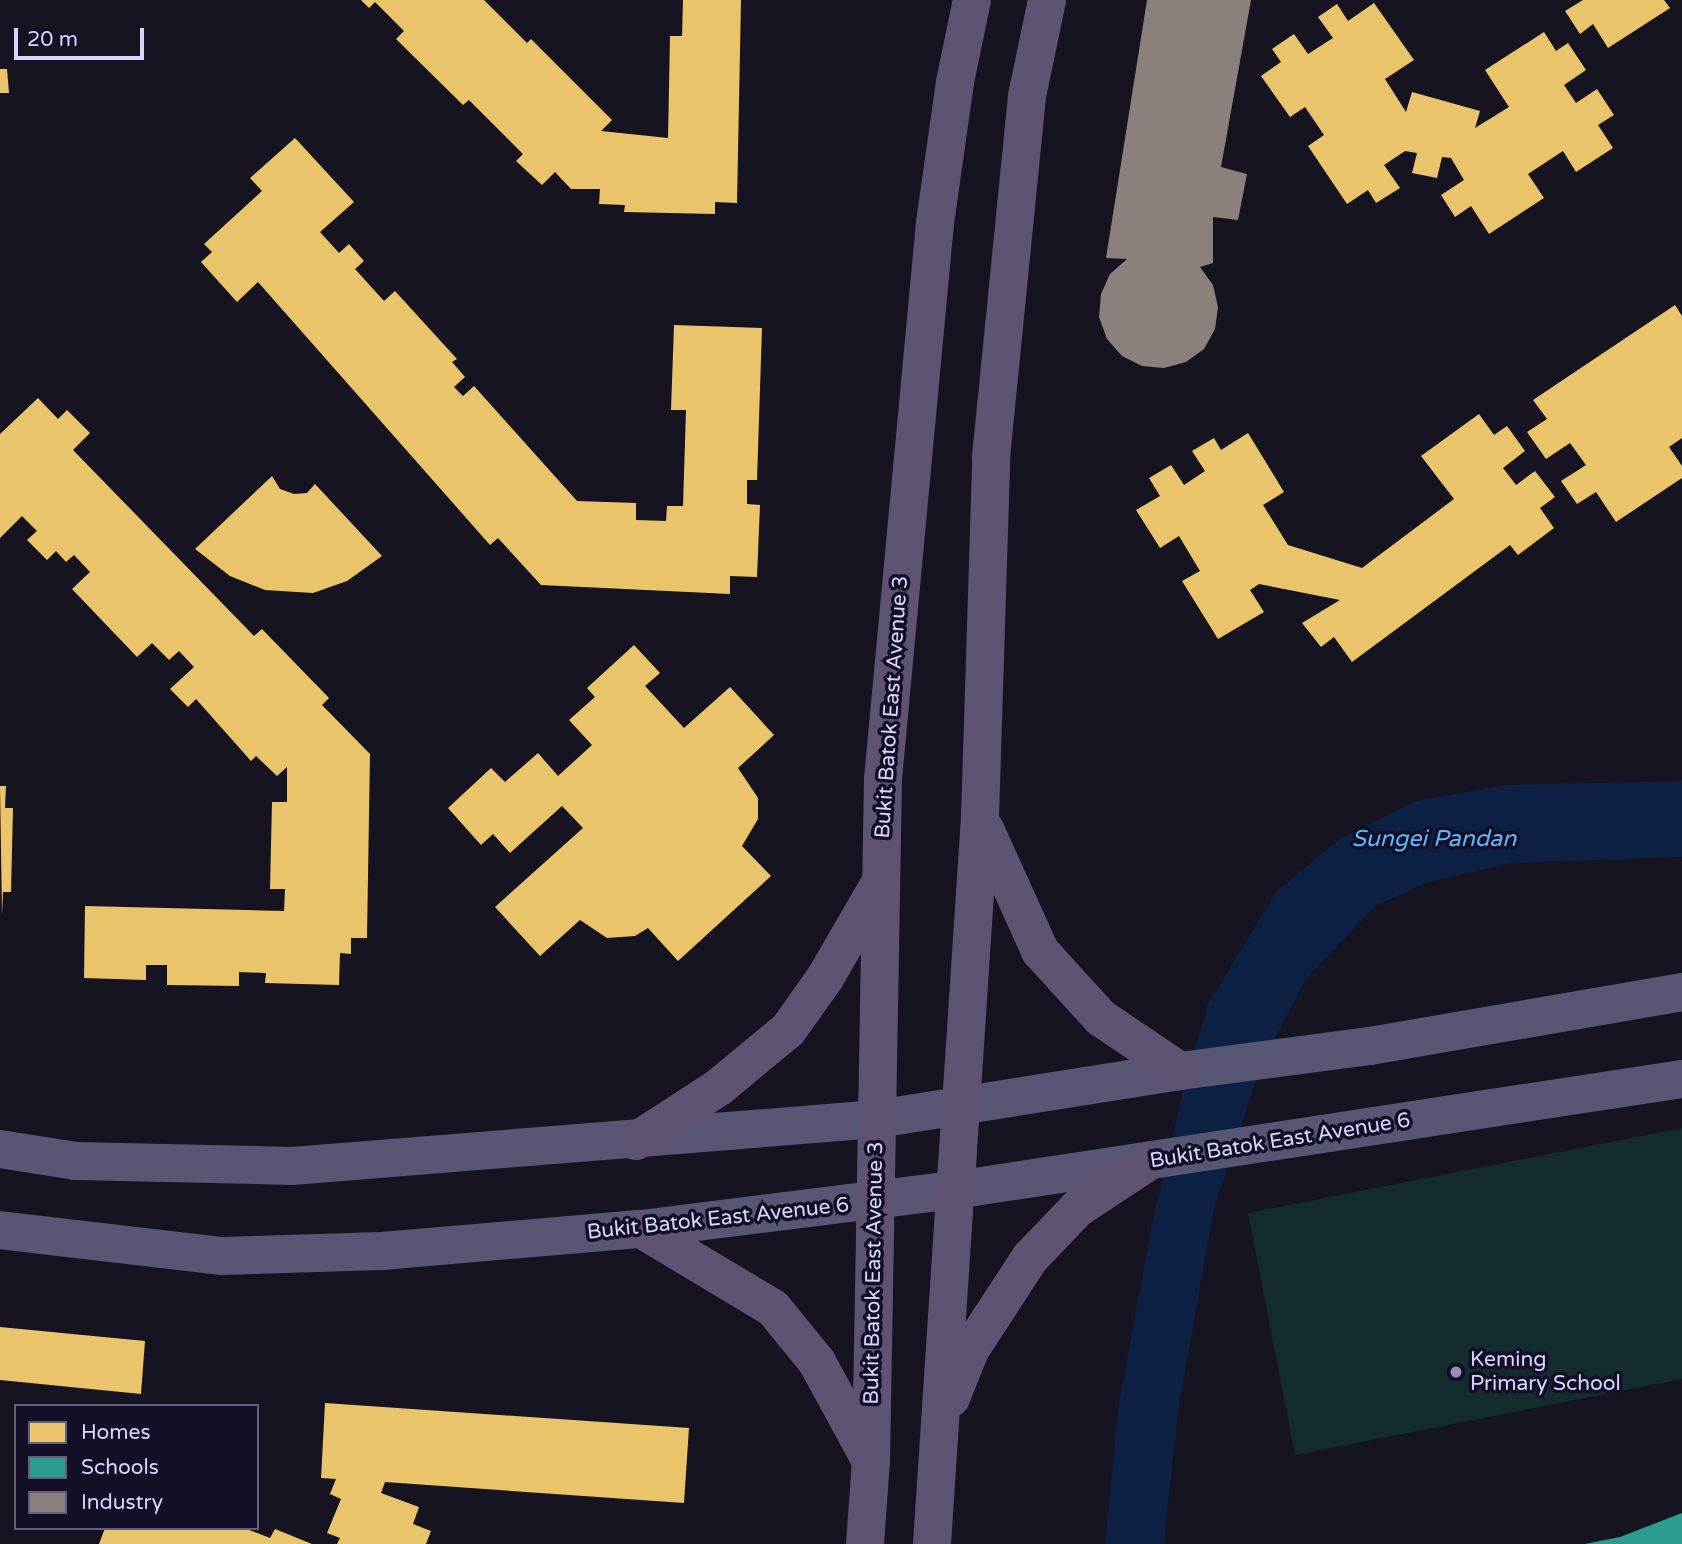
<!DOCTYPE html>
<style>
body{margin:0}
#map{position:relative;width:1682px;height:1544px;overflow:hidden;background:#161421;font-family:"Varela Round",sans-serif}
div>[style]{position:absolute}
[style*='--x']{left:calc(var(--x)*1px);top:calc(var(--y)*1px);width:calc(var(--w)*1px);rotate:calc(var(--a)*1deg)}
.green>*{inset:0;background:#132c2d}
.water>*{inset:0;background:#0d2144}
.homes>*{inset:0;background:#e9c46a}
.schools>*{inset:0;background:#2a9d8f}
.industry>*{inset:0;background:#8a817c}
.secondary>*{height:38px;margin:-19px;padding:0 19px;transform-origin:19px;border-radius:19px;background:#575674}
.primary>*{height:38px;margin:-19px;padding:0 19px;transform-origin:19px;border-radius:19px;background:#5e5373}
.dots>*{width:19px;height:19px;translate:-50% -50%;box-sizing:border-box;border:4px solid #130f26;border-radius:50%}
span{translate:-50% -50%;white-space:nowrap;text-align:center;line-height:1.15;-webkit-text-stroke:7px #130f26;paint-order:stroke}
.street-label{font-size:21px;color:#d9d4ff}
.poi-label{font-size:21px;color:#d9d4ff}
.left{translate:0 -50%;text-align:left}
.water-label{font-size:23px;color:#62b6ff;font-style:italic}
.legend{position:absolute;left:14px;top:1404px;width:245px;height:126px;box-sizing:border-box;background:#130f26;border:2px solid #625e7d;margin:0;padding:9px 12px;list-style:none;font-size:21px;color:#d9d4ff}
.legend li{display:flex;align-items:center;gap:14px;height:35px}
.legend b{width:35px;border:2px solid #625e7d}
.scale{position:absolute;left:14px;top:28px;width:130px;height:32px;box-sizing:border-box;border:4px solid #d9d4ff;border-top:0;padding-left:9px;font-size:21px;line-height:24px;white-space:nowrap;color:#d9d4ff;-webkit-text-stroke:5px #130f26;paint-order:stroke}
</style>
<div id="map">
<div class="green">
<i style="clip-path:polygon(1682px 1128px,1682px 1379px,1295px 1455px,1248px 1213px)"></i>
</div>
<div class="water">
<i style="clip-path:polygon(1682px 781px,1682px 857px,1512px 863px,1428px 882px,1375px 906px,1306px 979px,1261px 1065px,1214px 1209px,1178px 1411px,1164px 1544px,1105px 1544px,1118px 1410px,1152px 1224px,1184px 1087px,1208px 1004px,1276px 892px,1340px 839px,1416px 801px,1507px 785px)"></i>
</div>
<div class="homes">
<i style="clip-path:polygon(361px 0,484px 0,527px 43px,531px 39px,612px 120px,601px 131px,668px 138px,670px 36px,682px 36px,683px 0,741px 0,737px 203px,715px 202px,715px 214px,624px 212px,625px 205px,599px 204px,600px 189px,571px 189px,555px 172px,542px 185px,516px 161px,523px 154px,469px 100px,463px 105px,396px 39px,404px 31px,375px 2px,369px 8px)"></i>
<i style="clip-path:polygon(1583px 0,1664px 0,1670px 8px,1608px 48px,1593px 24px,1580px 34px,1565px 11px)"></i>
<i style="clip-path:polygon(1374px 3px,1414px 60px,1385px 79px,1406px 112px,1412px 92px,1480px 111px,1475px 128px,1509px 107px,1485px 70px,1544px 32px,1556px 51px,1568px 43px,1586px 70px,1564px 85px,1576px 103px,1597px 89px,1614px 115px,1598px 125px,1613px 148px,1576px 172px,1563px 151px,1528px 174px,1544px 198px,1489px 234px,1471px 206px,1455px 217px,1441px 195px,1464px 180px,1451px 158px,1442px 157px,1437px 178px,1412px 173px,1417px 153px,1405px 151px,1384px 165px,1400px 188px,1376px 203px,1368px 190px,1347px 204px,1308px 146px,1324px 135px,1305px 107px,1290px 117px,1261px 76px,1281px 62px,1272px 49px,1294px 34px,1308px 54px,1333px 38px,1318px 17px,1337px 4px,1348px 21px)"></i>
<i style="clip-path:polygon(0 69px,7px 69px,9px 93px,0 93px)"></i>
<i style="clip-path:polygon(295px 138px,354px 202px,320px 232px,339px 253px,349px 244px,364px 261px,355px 269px,384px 301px,395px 291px,457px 359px,452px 362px,465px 377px,454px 387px,463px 396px,474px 386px,577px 501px,636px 503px,636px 520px,666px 521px,667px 506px,683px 506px,686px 410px,671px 410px,674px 325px,762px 328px,757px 480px,747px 480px,747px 504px,760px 505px,757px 577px,730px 576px,730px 594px,541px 585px,498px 538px,490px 545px,258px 282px,237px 302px,201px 262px,212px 252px,204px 244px,262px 191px,250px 178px)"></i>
<i style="clip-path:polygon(1675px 305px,1682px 316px,1682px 438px,1669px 447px,1682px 466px,1682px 478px,1616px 522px,1596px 492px,1577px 504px,1561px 481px,1586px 465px,1570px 443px,1546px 459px,1527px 432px,1547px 419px,1533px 400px)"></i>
<i style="clip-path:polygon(38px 398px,58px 419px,67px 410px,90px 433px,73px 450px,254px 636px,262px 629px,329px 698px,322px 705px,370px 754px,367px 938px,351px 938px,351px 954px,340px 953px,339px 985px,265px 983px,266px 973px,239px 972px,239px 986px,167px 985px,167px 965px,146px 965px,146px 980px,84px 978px,85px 906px,284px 911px,285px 889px,270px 889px,272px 802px,287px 802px,287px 767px,277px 776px,256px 756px,251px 761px,196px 699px,188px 707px,170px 689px,194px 667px,179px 651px,169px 660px,152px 643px,137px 657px,72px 589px,90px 572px,74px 555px,66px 562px,56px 551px,47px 560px,27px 540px,37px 531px,22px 516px,0 538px,0 434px)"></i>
<i style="clip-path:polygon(1479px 414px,1494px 435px,1507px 426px,1525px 451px,1503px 468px,1516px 485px,1535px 471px,1555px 497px,1540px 508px,1554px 528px,1518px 555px,1510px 545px,1352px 662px,1334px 637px,1321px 647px,1302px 623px,1340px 600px,1259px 584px,1250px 590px,1264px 612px,1218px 639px,1182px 581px,1200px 571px,1179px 536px,1160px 548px,1136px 510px,1160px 496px,1149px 478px,1171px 465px,1184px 485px,1205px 471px,1192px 451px,1214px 438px,1221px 450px,1248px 433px,1284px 492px,1263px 505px,1288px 545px,1362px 568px,1454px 499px,1421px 456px)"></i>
<i style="clip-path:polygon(272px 476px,280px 489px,294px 494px,307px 493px,315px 484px,382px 556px,347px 581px,313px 593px,265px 590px,230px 576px,195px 549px)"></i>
<i style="clip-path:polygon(634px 645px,660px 673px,645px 686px,684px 728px,730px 687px,774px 735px,738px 768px,758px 798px,758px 819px,742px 846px,771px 876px,678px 961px,648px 928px,635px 936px,607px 938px,580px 920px,540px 956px,495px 907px,583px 828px,562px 806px,510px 853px,493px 834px,481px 845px,448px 808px,491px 768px,505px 782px,538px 753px,558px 776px,592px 745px,569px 720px,595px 697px,587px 688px)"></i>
<i style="clip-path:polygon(0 786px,6px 786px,5px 808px,13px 808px,11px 892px,3px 892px,2px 915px)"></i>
<i style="clip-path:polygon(0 1327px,145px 1341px,141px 1394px,0 1380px)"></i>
<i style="clip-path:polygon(325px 1403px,689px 1428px,684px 1503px,385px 1482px,381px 1493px,419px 1507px,413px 1524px,431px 1531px,426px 1544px,337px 1544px,340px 1538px,327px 1533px,341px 1499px,330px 1494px,336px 1479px,321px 1478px)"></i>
<i style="clip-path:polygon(105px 1528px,244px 1528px,270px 1538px,275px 1529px,312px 1544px,99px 1544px)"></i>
</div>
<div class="schools">
<i style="clip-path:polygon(1682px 1513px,1682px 1544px,1585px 1544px,1620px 1537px)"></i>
</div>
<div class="industry">
<i style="clip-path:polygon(1147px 0,1251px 0,1221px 167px,1247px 174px,1238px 220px,1213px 217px,1213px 263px,1200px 267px,1213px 285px,1218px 307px,1215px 329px,1204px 349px,1186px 362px,1164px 368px,1142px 366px,1122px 356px,1107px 339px,1099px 317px,1101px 294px,1110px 274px,1127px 259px,1106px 258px)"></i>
</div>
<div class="secondary">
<i style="--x:0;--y:1149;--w:77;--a:9"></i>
<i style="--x:76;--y:1161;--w:216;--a:1.3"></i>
<i style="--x:292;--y:1166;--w:587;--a:-4.59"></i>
<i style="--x:877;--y:1119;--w:307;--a:-9"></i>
<i style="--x:1180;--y:1071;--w:192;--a:-7.5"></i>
<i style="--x:1370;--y:1046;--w:317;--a:-9.8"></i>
<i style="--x:0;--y:1230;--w:224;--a:6.7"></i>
<i style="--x:222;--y:1256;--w:160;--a:-1.8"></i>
<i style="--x:382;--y:1251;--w:260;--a:-4.9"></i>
<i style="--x:641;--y:1229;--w:316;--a:-7.1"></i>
<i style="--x:955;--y:1190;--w:735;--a:-8.68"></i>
</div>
<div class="primary">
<i style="--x:985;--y:829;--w:134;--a:65.7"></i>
<i style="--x:1040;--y:951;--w:91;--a:47.7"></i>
<i style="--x:1101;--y:1018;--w:95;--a:33.9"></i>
<i style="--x:636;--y:1141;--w:99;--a:-33"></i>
<i style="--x:719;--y:1087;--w:89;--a:-39.6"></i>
<i style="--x:788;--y:1030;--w:64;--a:-54.6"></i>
<i style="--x:825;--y:978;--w:110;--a:-59.9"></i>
<i style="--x:641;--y:1229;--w:154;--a:30.9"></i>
<i style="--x:773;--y:1308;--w:70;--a:50.8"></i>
<i style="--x:817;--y:1362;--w:107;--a:61.5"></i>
<i style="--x:951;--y:1398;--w:52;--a:-68.4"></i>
<i style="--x:970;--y:1350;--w:110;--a:-56.9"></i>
<i style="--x:1030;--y:1258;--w:69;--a:-46.2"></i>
<i style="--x:1078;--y:1208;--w:87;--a:-33.3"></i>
<i style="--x:865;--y:1544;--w:83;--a:-85.9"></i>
<i style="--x:871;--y:1461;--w:682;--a:-88.99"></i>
<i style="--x:883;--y:779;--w:558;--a:-84.66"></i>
<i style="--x:935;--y:223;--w:142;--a:-81.9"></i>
<i style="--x:955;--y:82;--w:84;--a:-78.3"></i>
<i style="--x:932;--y:1544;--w:729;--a:-86.22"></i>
<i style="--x:980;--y:817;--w:360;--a:-88.2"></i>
<i style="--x:991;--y:457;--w:363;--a:-84.3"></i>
<i style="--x:1027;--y:96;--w:98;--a:-78.2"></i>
</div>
<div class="dots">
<i style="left:1456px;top:1372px;background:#9591b1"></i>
</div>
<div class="street-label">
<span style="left:892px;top:707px;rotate:-86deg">Bukit Batok East Avenue 3</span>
<span style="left:1280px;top:1141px;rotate:-9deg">Bukit Batok East Avenue 6</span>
<span style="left:718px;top:1219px;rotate:-6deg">Bukit Batok East Avenue 6</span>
<span style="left:874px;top:1273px;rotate:-89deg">Bukit Batok East Avenue 3</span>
</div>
<div class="poi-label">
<span class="left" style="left:1470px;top:1372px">Keming<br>Primary School</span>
</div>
<div class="water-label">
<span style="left:1434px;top:839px">Sungei Pandan</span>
</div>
<ul class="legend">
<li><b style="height:19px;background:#e9c46a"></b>Homes</li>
<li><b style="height:19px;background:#2a9d8f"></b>Schools</li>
<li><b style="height:19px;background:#8a817c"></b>Industry</li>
</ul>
<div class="scale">20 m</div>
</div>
